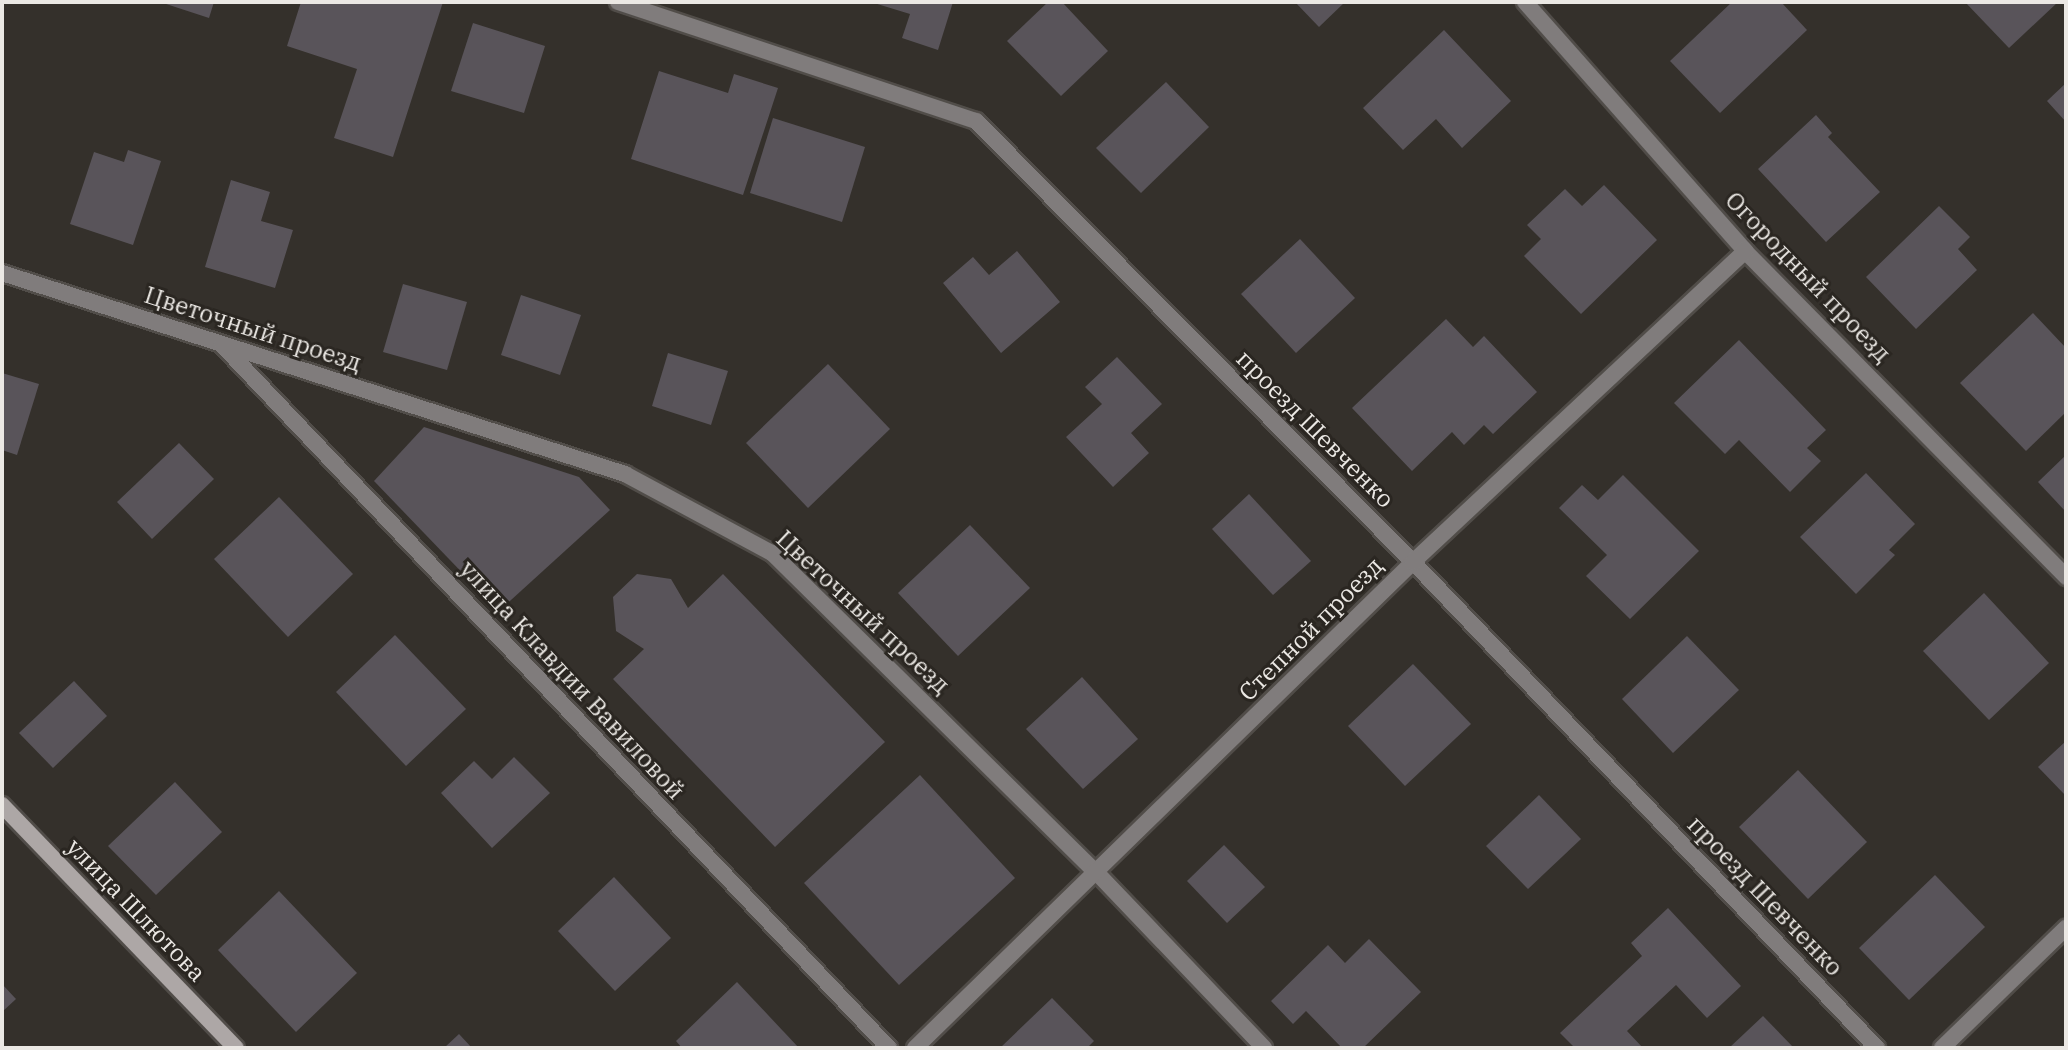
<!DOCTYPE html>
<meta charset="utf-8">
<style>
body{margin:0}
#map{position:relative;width:2068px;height:1050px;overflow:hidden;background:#34302b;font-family:"IBM Plex Serif",serif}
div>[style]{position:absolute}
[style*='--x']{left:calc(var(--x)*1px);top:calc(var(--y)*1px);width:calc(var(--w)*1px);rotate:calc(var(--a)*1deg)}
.building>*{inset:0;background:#59545a}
.roads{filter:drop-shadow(2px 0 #514d49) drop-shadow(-2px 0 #514d49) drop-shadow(0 2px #514d49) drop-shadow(0 -2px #514d49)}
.street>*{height:16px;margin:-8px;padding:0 8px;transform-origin:8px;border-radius:8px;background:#807c7c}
.secondary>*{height:16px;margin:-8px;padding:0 8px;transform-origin:8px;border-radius:8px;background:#ada7a6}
span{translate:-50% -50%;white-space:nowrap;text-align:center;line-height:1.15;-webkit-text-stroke:6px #2a2621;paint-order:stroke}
.street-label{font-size:24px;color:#ebe8e4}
.frame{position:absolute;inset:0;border:4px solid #ebe8e4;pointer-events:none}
</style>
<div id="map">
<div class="building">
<i style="clip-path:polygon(160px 2px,214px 2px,209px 18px)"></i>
<i style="clip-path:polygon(301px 2px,443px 2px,393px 157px,334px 138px,357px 69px,287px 46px)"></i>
<i style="clip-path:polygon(953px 2px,938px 50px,902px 38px,910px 14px,874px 3px)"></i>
<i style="clip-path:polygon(1048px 2px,1062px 2px,1108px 51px,1061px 96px,1007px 41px)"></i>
<i style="clip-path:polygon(1295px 2px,1345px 2px,1319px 27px)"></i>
<i style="clip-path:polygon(1732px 2px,1781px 2px,1807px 30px,1720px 113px,1670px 61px)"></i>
<i style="clip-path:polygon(1965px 2px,2058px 2px,2009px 48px)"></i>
<i style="clip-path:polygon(473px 23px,545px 46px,524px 113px,451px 91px)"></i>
<i style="clip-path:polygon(1444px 30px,1511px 101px,1462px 148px,1436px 119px,1403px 150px,1363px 108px)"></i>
<i style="clip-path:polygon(659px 71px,728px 93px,734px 74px,778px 88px,743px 195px,631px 159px)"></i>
<i style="clip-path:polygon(1166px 82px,1209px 127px,1141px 193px,1096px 148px)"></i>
<i style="clip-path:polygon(2066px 83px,2066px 122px,2047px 101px)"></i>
<i style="clip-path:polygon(1816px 115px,1832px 133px,1828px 137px,1880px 192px,1826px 242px,1758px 169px)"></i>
<i style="clip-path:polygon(773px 118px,865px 147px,842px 222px,750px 193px)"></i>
<i style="clip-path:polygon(128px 150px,161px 161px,133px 245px,70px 224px,94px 152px,124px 162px)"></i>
<i style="clip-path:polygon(231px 180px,270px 192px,261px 221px,293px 230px,275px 288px,205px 267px)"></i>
<i style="clip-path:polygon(1604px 185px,1657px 240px,1581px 314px,1524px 256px,1541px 239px,1527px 225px,1565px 189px,1582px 206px)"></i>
<i style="clip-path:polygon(1939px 206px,1970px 237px,1958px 249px,1977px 270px,1916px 329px,1866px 277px)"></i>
<i style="clip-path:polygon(1300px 239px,1355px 298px,1296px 353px,1241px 294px)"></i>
<i style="clip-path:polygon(1017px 251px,1060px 302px,1001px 353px,943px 283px,973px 257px,989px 275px)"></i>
<i style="clip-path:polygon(403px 284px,467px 302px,447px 370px,383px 352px)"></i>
<i style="clip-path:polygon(521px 295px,581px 315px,560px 375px,501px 355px)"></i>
<i style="clip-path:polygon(2033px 313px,2066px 348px,2066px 412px,2026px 451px,1960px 383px)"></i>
<i style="clip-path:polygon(1446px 319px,1473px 347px,1484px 336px,1537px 392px,1493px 434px,1484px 425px,1464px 445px,1452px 432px,1412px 471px,1352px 408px)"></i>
<i style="clip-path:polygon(1739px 340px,1826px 430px,1807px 448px,1821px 461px,1790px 492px,1739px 440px,1725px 454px,1674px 403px)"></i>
<i style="clip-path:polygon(668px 353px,728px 371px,711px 425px,652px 406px)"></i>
<i style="clip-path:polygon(1117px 357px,1162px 404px,1131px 433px,1149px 453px,1113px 487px,1066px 437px,1102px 404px,1085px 387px)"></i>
<i style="clip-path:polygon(828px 364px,890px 429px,808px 508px,746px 443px)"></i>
<i style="clip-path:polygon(2px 373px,39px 384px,17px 455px,2px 450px)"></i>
<i style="clip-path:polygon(424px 427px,579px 477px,610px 510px,499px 611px,374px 481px)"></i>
<i style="clip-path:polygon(179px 443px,214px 479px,152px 539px,117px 502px)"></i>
<i style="clip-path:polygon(2066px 455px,2066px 512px,2038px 482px)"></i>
<i style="clip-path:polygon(1866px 473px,1915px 524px,1889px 550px,1895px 555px,1856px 594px,1800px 537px)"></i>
<i style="clip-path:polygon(1623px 475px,1699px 551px,1630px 619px,1586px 576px,1607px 555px,1559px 508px,1582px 485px,1598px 500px)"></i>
<i style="clip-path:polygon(1249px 494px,1311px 561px,1273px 595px,1212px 529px)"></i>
<i style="clip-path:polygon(279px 497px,353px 574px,288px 637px,214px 559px)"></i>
<i style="clip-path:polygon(970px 525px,1030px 588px,958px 656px,898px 593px)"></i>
<i style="clip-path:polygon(637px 574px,671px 579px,688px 608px,723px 574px,885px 742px,775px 847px,613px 679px,644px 649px,616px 631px,613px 597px)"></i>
<i style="clip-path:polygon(1984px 593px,2049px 663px,1989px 720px,1923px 651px)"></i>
<i style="clip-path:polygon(395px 635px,466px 709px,406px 766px,336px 692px)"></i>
<i style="clip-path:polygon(1687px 636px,1739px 690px,1673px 753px,1622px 699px)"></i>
<i style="clip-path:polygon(1413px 664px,1471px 724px,1405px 786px,1348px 726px)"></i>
<i style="clip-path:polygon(1082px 677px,1138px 739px,1083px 789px,1026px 729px)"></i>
<i style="clip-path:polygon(74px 681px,107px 716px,53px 768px,19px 733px)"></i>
<i style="clip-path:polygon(2066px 741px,2066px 796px,2038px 767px)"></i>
<i style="clip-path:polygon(514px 757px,550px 793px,492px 848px,441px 793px,474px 761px,492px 779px)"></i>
<i style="clip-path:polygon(1798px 770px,1867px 842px,1808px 899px,1739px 827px)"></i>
<i style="clip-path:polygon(920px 775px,1015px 878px,899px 985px,804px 883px)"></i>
<i style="clip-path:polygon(175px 782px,222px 832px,156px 895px,108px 846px)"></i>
<i style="clip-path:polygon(1539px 795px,1581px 839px,1528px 889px,1486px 846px)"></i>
<i style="clip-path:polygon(1224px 845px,1265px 887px,1227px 923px,1187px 881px)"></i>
<i style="clip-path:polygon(1935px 875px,1985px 927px,1909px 1000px,1859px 948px)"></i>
<i style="clip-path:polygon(614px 877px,671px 938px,615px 991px,558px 931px)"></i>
<i style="clip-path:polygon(279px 891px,357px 973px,296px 1032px,218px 950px)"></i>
<i style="clip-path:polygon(1668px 908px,1741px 986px,1707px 1018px,1676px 985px,1627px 1031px,1643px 1048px,1575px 1048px,1560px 1033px,1642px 956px,1631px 943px)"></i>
<i style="clip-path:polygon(1369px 939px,1421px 992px,1363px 1048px,1342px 1048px,1306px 1011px,1293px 1024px,1271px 1001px,1328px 945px,1345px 963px)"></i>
<i style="clip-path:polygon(737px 982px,799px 1048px,682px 1048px,676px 1041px)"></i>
<i style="clip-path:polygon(2px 984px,16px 999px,2px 1012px)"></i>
<i style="clip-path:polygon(1052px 998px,1094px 1041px,1087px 1048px,1000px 1048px)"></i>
<i style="clip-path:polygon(1763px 1016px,1794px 1048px,1729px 1048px)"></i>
<i style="clip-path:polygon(459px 1034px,472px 1048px,444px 1048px)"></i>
</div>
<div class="roads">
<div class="street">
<i style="--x:618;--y:2;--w:377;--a:18.4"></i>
<i style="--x:976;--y:121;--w:621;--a:45.26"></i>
<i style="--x:1413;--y:562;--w:672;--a:46.33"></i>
<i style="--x:1525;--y:2;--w:332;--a:48.5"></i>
<i style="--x:1745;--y:251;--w:458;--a:45.4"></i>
<i style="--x:2;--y:273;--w:655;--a:17.88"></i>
<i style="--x:625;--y:474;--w:167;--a:28.3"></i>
<i style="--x:772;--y:553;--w:456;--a:44.6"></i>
<i style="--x:1097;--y:873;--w:242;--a:46.3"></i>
<i style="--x:222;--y:345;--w:969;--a:46.51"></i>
<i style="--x:915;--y:1048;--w:696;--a:-44.3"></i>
<i style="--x:1413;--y:562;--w:455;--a:-43.1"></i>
<i style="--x:1942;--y:1048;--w:173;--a:-44.1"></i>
</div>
<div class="secondary">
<i style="--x:2;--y:805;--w:337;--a:46.1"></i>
</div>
</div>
<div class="street-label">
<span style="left:1808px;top:277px;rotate:46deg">Огородный проезд</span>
<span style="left:253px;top:329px;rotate:18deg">Цветочный проезд</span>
<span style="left:1315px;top:429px;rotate:45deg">проезд Шевченко</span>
<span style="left:863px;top:612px;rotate:43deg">Цветочный проезд</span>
<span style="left:1311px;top:629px;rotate:-45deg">Степной проезд</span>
<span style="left:572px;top:680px;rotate:47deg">улица Клавдии Вавиловой</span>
<span style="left:1765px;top:896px;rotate:46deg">проезд Шевченко</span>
<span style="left:136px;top:910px;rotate:46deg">улица Шлютова</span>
</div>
<div class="frame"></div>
</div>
